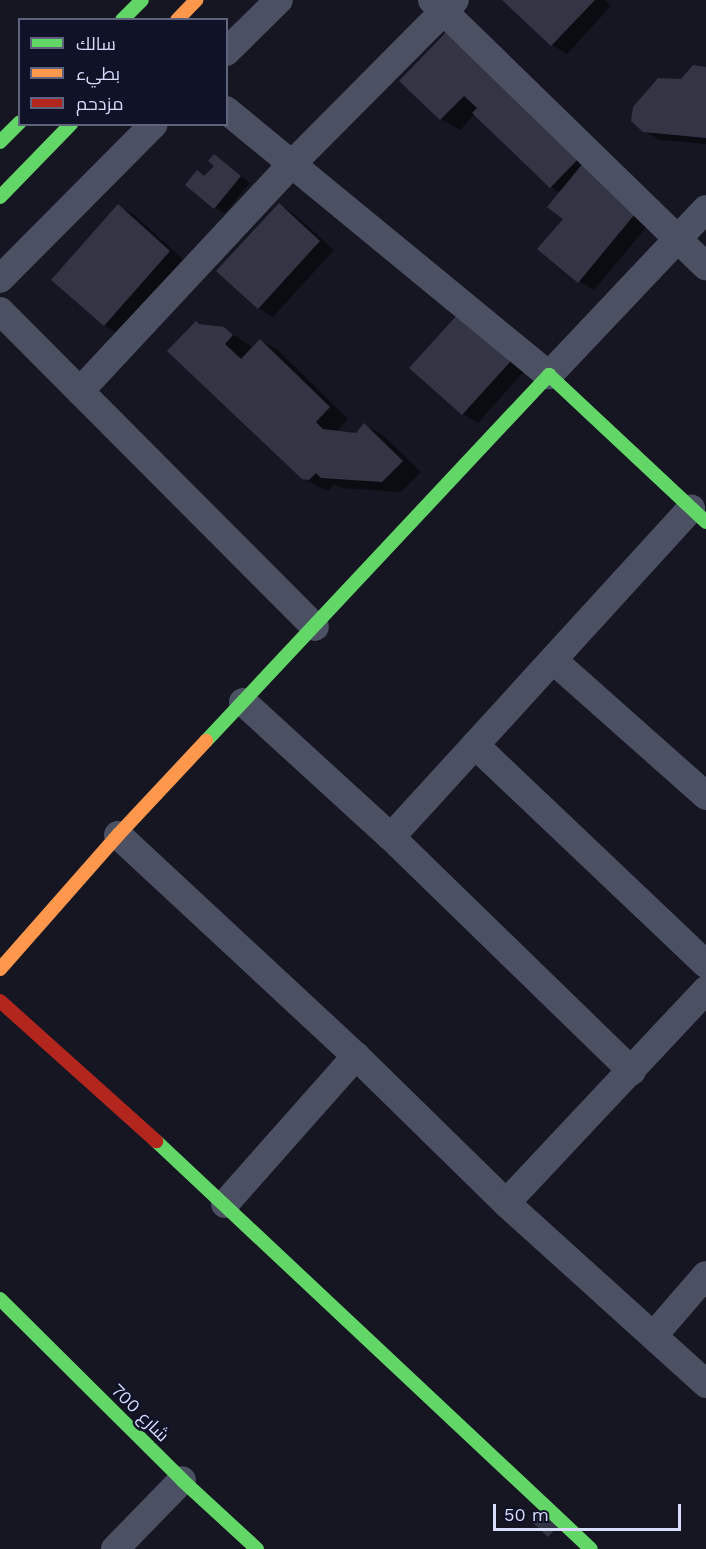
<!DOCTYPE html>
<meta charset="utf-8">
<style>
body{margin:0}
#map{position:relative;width:706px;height:1549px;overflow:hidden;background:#151622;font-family:"Work Sans",Cairo,sans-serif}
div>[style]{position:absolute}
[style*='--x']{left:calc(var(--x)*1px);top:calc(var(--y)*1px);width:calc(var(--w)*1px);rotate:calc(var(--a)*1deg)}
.shadow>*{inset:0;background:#0007}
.building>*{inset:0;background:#333544}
.street>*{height:28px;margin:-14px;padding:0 14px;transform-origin:14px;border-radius:14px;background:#4b5062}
.fast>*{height:14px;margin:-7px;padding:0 7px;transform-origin:7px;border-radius:7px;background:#63d668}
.slow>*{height:14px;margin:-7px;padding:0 7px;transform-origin:7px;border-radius:7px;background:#ff974d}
.jam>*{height:14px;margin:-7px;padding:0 7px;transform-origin:7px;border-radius:7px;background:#b3261e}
span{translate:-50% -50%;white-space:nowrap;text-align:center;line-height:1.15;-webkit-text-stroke:5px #101227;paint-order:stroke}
.street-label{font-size:18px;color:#d8ddfe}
.legend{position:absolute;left:18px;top:18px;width:210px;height:108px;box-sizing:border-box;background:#101227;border:2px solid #60637d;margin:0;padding:8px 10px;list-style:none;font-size:18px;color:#d8ddfe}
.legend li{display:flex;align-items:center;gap:12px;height:30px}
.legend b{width:30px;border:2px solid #60637d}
.scale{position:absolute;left:493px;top:1504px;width:188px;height:27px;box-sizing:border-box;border:3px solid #d8ddfe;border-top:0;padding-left:8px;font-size:18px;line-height:21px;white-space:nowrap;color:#d8ddfe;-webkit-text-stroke:4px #101227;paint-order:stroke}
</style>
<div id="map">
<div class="shadow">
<i style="clip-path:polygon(504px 0,604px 0,611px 6px,567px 54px,552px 45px)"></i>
<i style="clip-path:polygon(454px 26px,663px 207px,594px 290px,579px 281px,561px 193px,551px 187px,475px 114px,460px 130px,441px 119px,401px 81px)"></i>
<i style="clip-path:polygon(706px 68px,706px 144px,660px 140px,644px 131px,681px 81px)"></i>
<i style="clip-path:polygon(214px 156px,250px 183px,225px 213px,215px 208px,206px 177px,216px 165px)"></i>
<i style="clip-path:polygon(279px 205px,294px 214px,334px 250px,273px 317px,258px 308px)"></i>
<i style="clip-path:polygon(119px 206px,133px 214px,184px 260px,119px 334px,104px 325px)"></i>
<i style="clip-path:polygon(201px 326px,224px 328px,253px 348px,260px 340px,279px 351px,348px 419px,336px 432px,356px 434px,365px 425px,384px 436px,421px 472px,401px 492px,342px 488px,334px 484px,329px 490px,323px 489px,303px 478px)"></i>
<i style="clip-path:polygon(534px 360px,478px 423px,463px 414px,412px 368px)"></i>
</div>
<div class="building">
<i style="clip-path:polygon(502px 0,595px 0,551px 46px)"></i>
<i style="clip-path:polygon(454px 24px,586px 151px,550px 188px,472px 113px,477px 108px,464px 96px,440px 120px,399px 81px)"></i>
<i style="clip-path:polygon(693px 65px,706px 67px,706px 138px,643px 132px,631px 121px,633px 107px,658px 78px,681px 79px)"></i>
<i style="clip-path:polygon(593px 151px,649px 197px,578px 283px,537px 249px,563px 219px,547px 207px)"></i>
<i style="clip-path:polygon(214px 154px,241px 176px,214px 209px,185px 185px,197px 170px,204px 176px,214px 166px,208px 161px)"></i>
<i style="clip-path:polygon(279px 203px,320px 241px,258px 309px,216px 271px)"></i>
<i style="clip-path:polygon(118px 204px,170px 251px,104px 326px,51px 280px)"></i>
<i style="clip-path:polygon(468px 303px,520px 351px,462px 415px,409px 368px)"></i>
<i style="clip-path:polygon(196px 321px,199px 324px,224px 327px,233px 335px,225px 344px,241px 359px,260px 339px,330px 407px,316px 422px,323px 429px,356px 433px,364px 423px,403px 461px,382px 482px,321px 478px,316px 473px,309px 480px,302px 479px,167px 351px)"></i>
<i style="clip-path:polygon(543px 1507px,561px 1523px,548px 1537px,531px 1521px)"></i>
</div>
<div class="street">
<i style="--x:432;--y:0;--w:382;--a:44.2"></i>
<i style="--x:226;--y:52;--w:74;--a:-44.5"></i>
<i style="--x:226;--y:110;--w:418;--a:39.4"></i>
<i style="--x:549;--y:375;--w:228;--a:-46.6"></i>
<i style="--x:0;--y:279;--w:218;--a:-45.2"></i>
<i style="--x:0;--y:311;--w:446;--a:45.1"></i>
<i style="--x:80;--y:391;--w:311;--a:-47"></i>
<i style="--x:292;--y:164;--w:231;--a:-45.2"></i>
<i style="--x:553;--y:660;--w:205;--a:41.6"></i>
<i style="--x:243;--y:702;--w:200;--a:42.4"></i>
<i style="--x:391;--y:837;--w:336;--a:44.2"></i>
<i style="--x:475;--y:745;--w:318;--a:43.5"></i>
<i style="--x:118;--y:835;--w:325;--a:42.9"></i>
<i style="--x:356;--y:1056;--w:210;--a:44.4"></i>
<i style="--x:391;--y:837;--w:445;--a:-47.6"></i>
<i style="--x:706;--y:990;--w:292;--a:133.2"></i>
<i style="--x:506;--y:1203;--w:270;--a:42.1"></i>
<i style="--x:225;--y:1204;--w:198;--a:-48.5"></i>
<i style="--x:654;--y:1335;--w:79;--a:-49.1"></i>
<i style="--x:115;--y:1549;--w:96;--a:-45.8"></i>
</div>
<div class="fast">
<i style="--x:122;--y:20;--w:28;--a:-45"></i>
<i style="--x:0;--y:142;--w:28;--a:-45"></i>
<i style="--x:0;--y:197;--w:102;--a:-45.8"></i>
<i style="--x:206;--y:741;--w:502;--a:-46.86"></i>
<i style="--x:549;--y:375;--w:215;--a:43.1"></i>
<i style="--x:156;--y:1141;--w:596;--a:43.17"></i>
<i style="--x:0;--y:1299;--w:257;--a:44.8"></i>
<i style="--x:182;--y:1480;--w:102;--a:42.6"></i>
</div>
<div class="slow">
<i style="--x:177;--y:20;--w:28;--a:-46"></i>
<i style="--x:0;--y:969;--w:179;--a:-48.6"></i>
<i style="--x:118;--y:835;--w:129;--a:-46.9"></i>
</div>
<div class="jam">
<i style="--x:0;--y:1001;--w:210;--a:41.9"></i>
</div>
<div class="street-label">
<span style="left:140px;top:1413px;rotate:45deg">شارع 700</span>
</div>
<ul class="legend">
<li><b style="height:8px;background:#63d668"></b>سالك</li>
<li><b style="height:8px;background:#ff974d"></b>بطيء</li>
<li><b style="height:8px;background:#b3261e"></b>مزدحم</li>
</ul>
<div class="scale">50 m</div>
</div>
